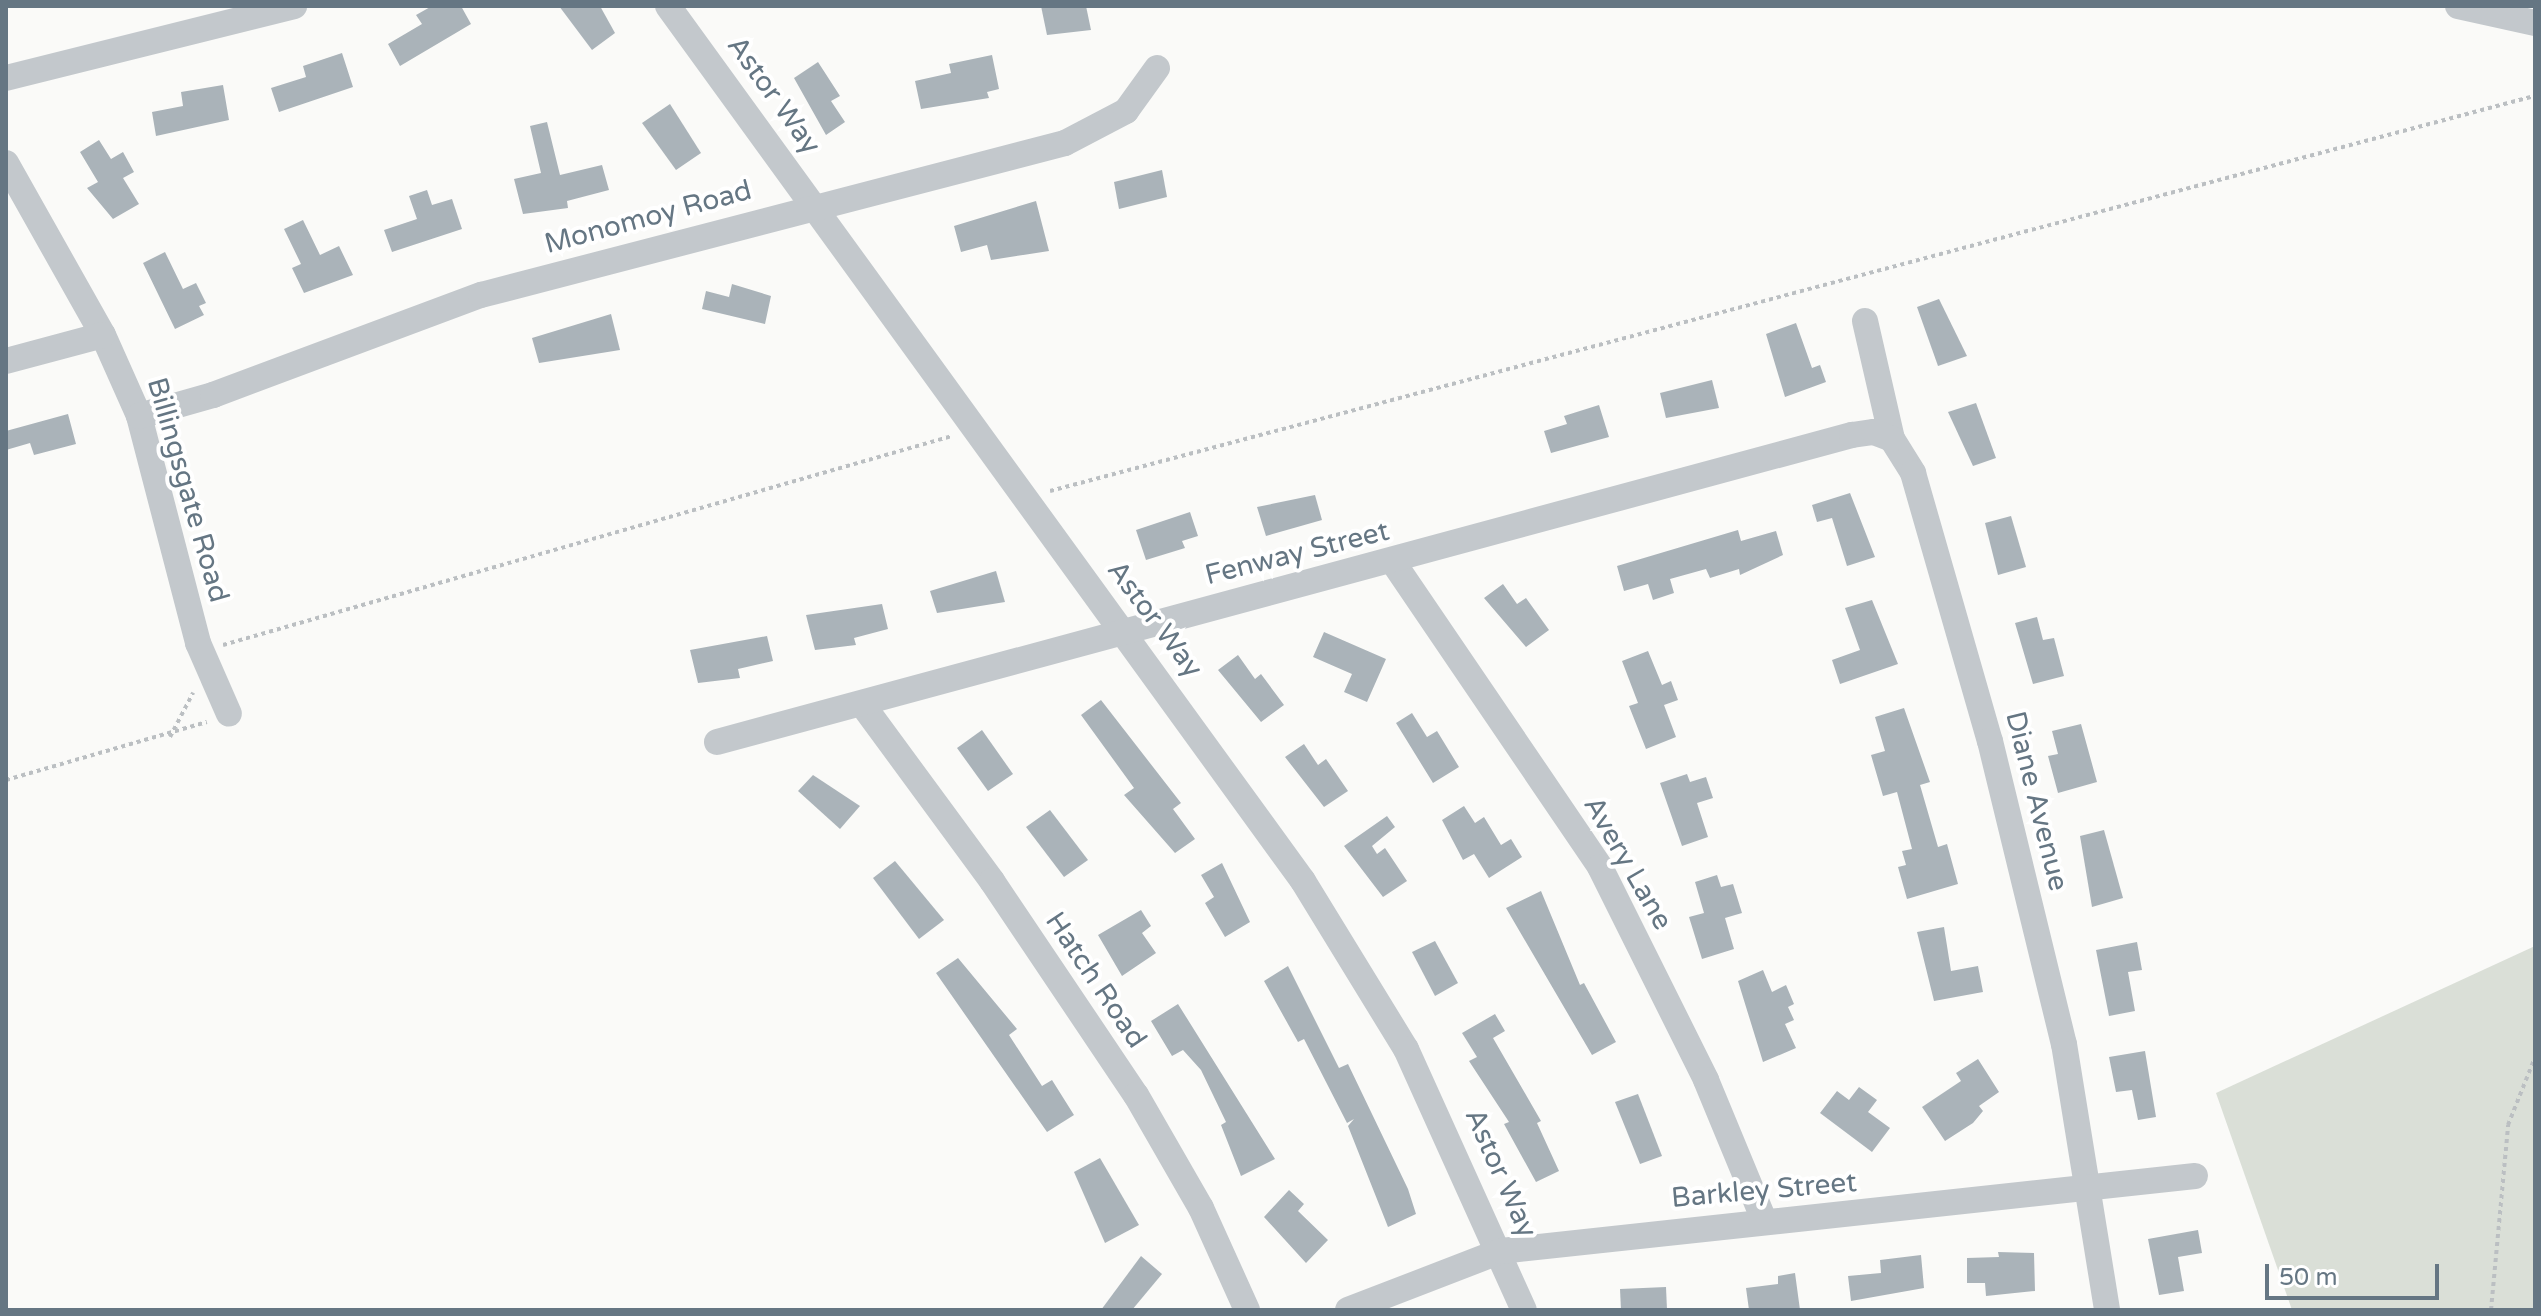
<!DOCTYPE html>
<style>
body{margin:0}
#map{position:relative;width:2541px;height:1316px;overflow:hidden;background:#fafaf8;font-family:"Varela Round",sans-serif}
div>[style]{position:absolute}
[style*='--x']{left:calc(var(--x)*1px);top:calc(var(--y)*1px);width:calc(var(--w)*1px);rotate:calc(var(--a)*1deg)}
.green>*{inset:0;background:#dadfd7}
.building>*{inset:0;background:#aab3b9}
.path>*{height:4px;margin-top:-2px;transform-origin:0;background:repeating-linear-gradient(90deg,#bbbfc2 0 4px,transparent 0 8px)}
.street>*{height:26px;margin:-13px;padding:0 13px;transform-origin:13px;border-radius:13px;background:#c3c8cc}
span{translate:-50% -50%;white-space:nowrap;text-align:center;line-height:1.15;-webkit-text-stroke:8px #fff;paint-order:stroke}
.street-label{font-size:28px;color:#657683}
.frame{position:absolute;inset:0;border:8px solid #657683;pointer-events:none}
.scale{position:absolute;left:2265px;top:1264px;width:174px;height:36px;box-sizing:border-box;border:4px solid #657683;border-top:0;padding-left:10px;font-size:24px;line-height:28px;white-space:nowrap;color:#657683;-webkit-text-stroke:6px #fff;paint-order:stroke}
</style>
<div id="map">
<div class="green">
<i style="clip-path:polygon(2535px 946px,2535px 1310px,2292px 1310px,2216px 1093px)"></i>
</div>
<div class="building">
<i style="clip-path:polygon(432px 6px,461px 6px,471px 24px,400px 66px,388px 44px,422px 24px,416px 15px)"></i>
<i style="clip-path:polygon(559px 6px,600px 6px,615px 33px,592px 50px)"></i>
<i style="clip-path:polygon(1041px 6px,1086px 6px,1091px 30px,1047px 35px)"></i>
<i style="clip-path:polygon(342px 53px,353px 87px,279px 112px,271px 88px,306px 77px,303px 66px)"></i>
<i style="clip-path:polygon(992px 55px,999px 89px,987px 92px,989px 98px,921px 109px,915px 81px,951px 73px,949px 64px)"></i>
<i style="clip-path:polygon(818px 62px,840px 96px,831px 101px,845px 122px,826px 135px,794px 78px)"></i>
<i style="clip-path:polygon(223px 85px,229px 120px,156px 136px,152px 112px,183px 106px,181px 92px)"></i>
<i style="clip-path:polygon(670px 104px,701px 153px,676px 170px,642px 123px)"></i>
<i style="clip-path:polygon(547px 122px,560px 175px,602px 165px,609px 190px,567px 201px,568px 208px,523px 214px,514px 179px,541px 173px,530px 126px)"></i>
<i style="clip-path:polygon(99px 140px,111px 159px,123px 152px,134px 172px,123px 178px,139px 204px,113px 219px,87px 188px,98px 182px,80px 152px)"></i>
<i style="clip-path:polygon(1162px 170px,1167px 197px,1119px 209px,1114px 182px)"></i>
<i style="clip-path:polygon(427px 190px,432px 205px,452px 199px,462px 229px,392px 252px,384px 230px,417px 219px,409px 196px)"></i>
<i style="clip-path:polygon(1036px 201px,1049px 251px,991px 260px,987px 245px,961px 252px,954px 226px)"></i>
<i style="clip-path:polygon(303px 220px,320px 255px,339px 246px,353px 275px,304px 293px,292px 268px,301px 264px,284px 229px)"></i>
<i style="clip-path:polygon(165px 252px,183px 289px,196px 283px,206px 303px,199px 306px,204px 315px,175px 329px,143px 263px)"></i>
<i style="clip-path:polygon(732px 284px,771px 296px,765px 324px,702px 309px,706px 291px,729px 297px)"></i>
<i style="clip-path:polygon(1939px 299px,1967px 356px,1938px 366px,1917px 307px)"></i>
<i style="clip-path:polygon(611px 314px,620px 350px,539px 363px,532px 338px)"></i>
<i style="clip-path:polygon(1796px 323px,1812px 368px,1820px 365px,1826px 382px,1785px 397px,1766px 334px)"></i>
<i style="clip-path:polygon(1712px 380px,1719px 408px,1666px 418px,1660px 393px)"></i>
<i style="clip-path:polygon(1976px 403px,1996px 458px,1973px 466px,1948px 412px)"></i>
<i style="clip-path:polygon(1599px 405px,1609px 437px,1551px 453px,1544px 431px,1567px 424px,1564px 416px)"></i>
<i style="clip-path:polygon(68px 414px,76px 444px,34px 455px,30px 443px,6px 450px,6px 431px)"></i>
<i style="clip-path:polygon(1850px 493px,1875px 557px,1847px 566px,1832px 518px,1817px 522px,1812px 505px)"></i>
<i style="clip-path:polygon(1315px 495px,1322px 520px,1266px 536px,1257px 507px)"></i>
<i style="clip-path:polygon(1190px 512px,1198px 536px,1182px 541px,1185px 548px,1146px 560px,1136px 530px)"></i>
<i style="clip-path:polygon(2011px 516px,2026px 567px,1998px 575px,1985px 523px)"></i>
<i style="clip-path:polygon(1738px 530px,1741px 541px,1776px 531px,1783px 555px,1740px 575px,1739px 569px,1710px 578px,1706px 569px,1670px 579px,1674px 593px,1653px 600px,1648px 584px,1624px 591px,1617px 566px)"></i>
<i style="clip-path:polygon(996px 571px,1005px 602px,937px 613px,930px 591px)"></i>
<i style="clip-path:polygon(1503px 584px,1517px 604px,1526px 598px,1549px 630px,1526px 647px,1484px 598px)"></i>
<i style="clip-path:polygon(1872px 600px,1898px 664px,1840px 684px,1832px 660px,1860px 650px,1845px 608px)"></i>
<i style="clip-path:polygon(882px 604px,888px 629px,854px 638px,856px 645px,815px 650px,806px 615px)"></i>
<i style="clip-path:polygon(2037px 617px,2043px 640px,2054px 638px,2064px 676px,2033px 684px,2015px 623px)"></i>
<i style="clip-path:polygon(1324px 632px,1386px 659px,1367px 702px,1344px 692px,1352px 674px,1313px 657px)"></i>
<i style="clip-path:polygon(767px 636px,773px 661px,738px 669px,740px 678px,698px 683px,690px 650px)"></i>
<i style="clip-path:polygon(1648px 651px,1662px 685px,1671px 681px,1678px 700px,1664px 705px,1676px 737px,1646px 749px,1629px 706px,1638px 703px,1622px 661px)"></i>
<i style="clip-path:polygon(1238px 655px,1255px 679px,1261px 674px,1284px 705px,1261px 722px,1218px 670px)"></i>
<i style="clip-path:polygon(1101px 700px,1181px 803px,1173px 809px,1195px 839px,1175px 853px,1124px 795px,1134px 788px,1081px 715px)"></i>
<i style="clip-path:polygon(1904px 708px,1930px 782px,1920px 785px,1938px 847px,1947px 844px,1958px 884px,1907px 899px,1898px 867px,1906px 865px,1902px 851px,1912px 849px,1897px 792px,1883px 796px,1871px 755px,1885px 751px,1875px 717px)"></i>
<i style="clip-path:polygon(1412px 713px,1427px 737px,1437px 731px,1459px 767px,1433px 783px,1396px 723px)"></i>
<i style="clip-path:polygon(2081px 724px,2097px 782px,2058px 793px,2048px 756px,2058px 754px,2052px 731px)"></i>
<i style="clip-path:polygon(982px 730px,1013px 774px,988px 791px,957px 748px)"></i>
<i style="clip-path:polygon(1304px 744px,1318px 765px,1326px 759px,1348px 791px,1324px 807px,1285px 757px)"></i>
<i style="clip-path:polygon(1687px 774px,1690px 782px,1706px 777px,1713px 798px,1697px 803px,1708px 837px,1682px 846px,1660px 783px)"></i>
<i style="clip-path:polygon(813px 775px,860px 806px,840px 829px,798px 791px)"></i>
<i style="clip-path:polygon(1464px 806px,1475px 823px,1484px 817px,1501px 845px,1511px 839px,1522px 857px,1489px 878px,1474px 854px,1463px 860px,1442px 820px)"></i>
<i style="clip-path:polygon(1050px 810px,1088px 860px,1064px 877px,1026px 827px)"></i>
<i style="clip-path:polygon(1387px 816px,1395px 827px,1372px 846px,1377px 854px,1385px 848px,1407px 881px,1383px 897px,1344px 846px)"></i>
<i style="clip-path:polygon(2104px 830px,2123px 898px,2092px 907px,2080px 836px)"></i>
<i style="clip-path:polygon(895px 861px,944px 920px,919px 939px,873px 878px)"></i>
<i style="clip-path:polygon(1222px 863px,1250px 922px,1225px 937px,1205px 903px,1214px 897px,1201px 875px)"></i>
<i style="clip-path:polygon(1717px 875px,1721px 887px,1733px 884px,1742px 913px,1725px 918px,1734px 949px,1702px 959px,1689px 917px,1704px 913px,1695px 882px)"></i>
<i style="clip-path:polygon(1541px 891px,1580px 985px,1584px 983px,1616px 1042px,1592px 1055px,1506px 908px)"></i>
<i style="clip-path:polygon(1141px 910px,1151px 926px,1142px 933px,1156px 953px,1122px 976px,1098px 935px)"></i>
<i style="clip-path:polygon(1944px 927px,1951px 971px,1978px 966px,1983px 992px,1934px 1001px,1917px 932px)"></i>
<i style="clip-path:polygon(1435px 941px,1458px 983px,1435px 996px,1412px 952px)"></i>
<i style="clip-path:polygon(2137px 942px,2142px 970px,2128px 972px,2135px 1011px,2109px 1016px,2096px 950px)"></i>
<i style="clip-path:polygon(958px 958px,1017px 1029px,1009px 1035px,1042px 1086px,1052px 1080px,1074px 1115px,1047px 1132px,936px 973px)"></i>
<i style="clip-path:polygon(1288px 966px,1339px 1068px,1348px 1064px,1408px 1189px,1416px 1214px,1388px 1227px,1348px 1126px,1354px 1119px,1347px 1123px,1304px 1039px,1298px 1042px,1264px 981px)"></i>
<i style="clip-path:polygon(1763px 970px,1772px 992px,1786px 985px,1794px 1004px,1788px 1007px,1794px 1020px,1785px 1024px,1796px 1048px,1763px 1062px,1738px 981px)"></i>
<i style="clip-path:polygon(1178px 1004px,1275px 1159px,1241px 1176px,1221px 1125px,1226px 1122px,1201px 1070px,1183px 1050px,1172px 1056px,1151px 1021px)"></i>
<i style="clip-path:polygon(1495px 1014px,1505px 1031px,1493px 1038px,1541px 1121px,1537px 1123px,1559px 1171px,1536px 1182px,1504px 1124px,1509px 1122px,1469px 1061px,1477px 1057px,1462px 1033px)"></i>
<i style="clip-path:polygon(2145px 1051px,2156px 1117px,2138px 1120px,2132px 1090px,2116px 1092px,2109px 1057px)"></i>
<i style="clip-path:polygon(1978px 1059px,1999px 1092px,1979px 1106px,1983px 1111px,1973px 1123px,1945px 1141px,1922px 1107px,1961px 1081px,1956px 1073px)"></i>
<i style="clip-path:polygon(1859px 1087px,1877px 1100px,1868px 1112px,1890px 1128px,1872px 1152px,1820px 1113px,1837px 1091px,1849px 1100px)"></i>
<i style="clip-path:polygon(1638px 1094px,1662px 1156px,1640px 1164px,1615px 1102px)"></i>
<i style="clip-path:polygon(1100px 1158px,1139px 1225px,1105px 1243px,1074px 1172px)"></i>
<i style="clip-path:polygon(1289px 1190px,1304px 1204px,1298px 1211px,1328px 1240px,1306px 1263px,1264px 1217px)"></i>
<i style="clip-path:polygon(2198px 1230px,2202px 1253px,2178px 1257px,2184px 1291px,2159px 1295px,2148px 1239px)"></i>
<i style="clip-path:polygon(1998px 1252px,2034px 1253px,2035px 1291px,1986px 1296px,1985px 1283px,1967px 1283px,1967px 1258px,1999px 1257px)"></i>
<i style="clip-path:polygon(1921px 1255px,1924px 1288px,1851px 1301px,1848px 1276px,1881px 1273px,1880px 1260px)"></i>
<i style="clip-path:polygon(1141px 1256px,1162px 1274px,1132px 1310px,1101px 1310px)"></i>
<i style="clip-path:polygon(1795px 1273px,1800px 1310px,1749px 1310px,1746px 1288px,1778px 1284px,1778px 1276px)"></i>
<i style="clip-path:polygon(1666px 1287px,1667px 1310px,1621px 1310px,1620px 1289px)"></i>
</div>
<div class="path">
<i style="--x:1050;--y:491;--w:1537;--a:-14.9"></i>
<i style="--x:223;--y:645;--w:758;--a:-16"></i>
<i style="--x:170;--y:737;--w:50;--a:-62.4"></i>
<i style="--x:6;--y:780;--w:209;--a:-16.1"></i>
<i style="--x:2491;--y:1310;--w:186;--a:-84.7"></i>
<i style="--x:2508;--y:1125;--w:73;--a:-68.3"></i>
</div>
<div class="street">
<i style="--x:668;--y:6;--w:1081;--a:54.03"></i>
<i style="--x:1303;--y:881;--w:197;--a:58.5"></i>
<i style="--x:1406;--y:1049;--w:286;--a:65.7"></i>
<i style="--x:2458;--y:6;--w:79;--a:12.4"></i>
<i style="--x:6;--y:78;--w:297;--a:-14"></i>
<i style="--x:6;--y:163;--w:197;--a:60.6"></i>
<i style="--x:103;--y:335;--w:89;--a:66"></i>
<i style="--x:139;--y:416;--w:235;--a:75.4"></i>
<i style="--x:198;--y:643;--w:77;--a:66.4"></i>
<i style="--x:1865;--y:321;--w:121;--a:77.1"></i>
<i style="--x:1892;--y:439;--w:40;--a:58"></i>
<i style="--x:1913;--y:473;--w:279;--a:74"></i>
<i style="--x:1990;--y:741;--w:312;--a:76.3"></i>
<i style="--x:2064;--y:1044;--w:269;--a:80.8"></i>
<i style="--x:6;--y:361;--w:100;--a:-15"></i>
<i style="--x:139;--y:416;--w:77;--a:-15.8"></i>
<i style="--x:213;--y:395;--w:286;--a:-20.5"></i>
<i style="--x:481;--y:295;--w:603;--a:-14.59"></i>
<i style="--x:1065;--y:143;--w:69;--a:-27.7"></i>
<i style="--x:1126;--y:111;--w:53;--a:-54.2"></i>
<i style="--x:1393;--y:562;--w:369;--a:55.8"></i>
<i style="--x:1600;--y:867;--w:238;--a:63.5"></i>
<i style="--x:1706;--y:1080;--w:152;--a:67.5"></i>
<i style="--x:862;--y:704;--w:220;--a:53.7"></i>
<i style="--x:992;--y:881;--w:258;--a:56.1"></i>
<i style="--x:1136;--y:1095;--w:130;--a:60.1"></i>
<i style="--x:1201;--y:1208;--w:112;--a:65.7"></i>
<i style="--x:717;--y:742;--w:1176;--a:-15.14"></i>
<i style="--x:1852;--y:435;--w:22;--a:-8"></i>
<i style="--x:1874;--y:432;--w:19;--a:21"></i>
<i style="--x:1348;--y:1310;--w:164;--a:-21.1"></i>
<i style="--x:1501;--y:1251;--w:698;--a:-6.17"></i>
</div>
<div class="street-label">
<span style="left:774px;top:95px;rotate:54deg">Astor Way</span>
<span style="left:648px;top:217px;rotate:-15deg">Monomoy Road</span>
<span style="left:188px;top:490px;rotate:74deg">Billingsgate Road</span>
<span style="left:1297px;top:553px;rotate:-14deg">Fenway Street</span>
<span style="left:1155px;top:619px;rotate:53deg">Astor Way</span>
<span style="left:2037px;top:801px;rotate:76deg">Diane Avenue</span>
<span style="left:1628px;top:863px;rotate:60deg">Avery Lane</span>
<span style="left:1096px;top:980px;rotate:56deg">Hatch Road</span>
<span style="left:1501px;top:1173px;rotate:66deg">Astor Way</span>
<span style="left:1764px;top:1190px;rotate:-5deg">Barkley Street</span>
</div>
<div class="frame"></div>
<div class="scale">50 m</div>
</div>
